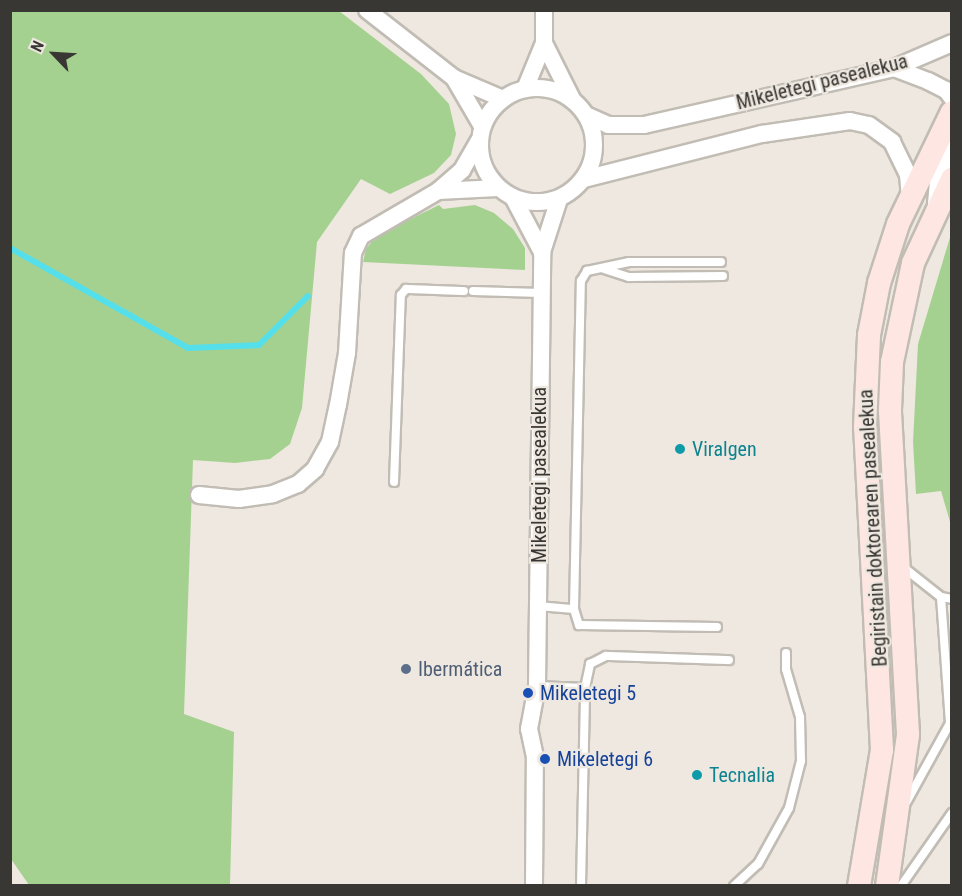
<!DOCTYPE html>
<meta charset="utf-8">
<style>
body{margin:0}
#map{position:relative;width:962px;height:896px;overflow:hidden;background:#eee8e0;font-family:"Roboto Condensed",sans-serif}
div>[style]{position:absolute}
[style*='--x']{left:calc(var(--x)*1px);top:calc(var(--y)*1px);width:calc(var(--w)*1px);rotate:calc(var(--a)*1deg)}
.green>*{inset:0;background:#a5d190}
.stream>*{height:6px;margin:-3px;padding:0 3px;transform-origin:3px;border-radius:3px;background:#55dfea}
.roads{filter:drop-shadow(2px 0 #c1bcb4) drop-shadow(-2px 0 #c1bcb4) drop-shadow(0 2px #c1bcb4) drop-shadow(0 -2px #c1bcb4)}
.service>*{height:8px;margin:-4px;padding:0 4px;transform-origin:4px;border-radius:4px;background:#fff}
.minor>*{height:16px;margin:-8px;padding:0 8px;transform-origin:8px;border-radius:8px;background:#fff}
.minor>.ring{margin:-8px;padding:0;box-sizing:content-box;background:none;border:16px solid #fff;border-radius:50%}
.secondary>*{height:22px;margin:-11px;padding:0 11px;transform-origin:11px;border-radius:11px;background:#fee7e2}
.dots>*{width:16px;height:16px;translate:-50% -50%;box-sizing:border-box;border:3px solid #eee8e0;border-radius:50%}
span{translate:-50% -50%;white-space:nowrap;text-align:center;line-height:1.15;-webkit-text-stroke:4.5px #eee8e0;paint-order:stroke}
.street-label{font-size:20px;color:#393733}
.culture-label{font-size:20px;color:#0d838f}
.left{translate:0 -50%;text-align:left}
.service-label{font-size:20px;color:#4e5e75}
.transit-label{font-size:20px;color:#164399}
.frame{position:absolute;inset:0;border:12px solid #393733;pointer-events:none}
.north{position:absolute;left:24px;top:24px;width:60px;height:60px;-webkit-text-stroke:4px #eee8e0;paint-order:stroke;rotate:295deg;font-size:16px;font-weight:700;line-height:24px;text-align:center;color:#393733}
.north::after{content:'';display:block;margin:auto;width:21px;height:27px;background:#393733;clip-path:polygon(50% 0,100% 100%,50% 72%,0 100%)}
</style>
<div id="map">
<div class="green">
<i style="clip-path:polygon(10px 11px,339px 11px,421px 74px,449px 104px,456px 134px,451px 155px,434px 173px,390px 194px,361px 179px,317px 242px,302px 408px,290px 444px,270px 459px,235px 463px,193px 460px,184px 714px,234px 732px,230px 885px,29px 885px,11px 859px)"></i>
<i style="clip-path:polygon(439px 205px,443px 209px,475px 205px,494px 213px,513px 229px,525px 248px,525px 270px,363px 262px,366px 249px,376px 236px)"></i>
<i style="clip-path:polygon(951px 234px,951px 525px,941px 491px,916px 494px,913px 442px,918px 344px)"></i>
</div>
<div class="stream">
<i style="--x:10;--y:248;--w:204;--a:29.3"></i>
<i style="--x:188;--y:348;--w:71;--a:-2.4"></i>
<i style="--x:259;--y:345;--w:69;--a:-45"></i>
</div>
<div class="roads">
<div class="service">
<i style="--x:604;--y:269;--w:26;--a:18"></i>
<i style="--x:629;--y:277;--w:94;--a:-0.6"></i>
<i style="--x:473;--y:291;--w:68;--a:1.7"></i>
<i style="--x:394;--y:482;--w:187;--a:-87.9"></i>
<i style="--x:401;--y:295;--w:8;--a:-50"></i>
<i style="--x:406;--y:289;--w:58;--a:2"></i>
<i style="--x:903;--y:567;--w:48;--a:38.3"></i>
<i style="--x:941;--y:597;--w:11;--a:10"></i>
<i style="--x:538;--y:606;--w:36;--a:5"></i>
<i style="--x:574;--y:609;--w:17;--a:73"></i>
<i style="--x:579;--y:625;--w:138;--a:0.8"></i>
<i style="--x:574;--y:609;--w:328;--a:-88.8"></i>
<i style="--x:581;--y:281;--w:12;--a:-59"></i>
<i style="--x:587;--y:271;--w:43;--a:-12.1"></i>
<i style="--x:629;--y:262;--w:92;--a:0"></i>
<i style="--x:537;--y:686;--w:48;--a:2.4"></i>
<i style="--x:907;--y:801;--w:89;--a:-61.1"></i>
<i style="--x:950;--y:723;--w:126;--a:-94.1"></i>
<i style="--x:581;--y:886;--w:198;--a:-88.8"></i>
<i style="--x:585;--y:688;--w:25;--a:-78"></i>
<i style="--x:590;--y:664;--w:18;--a:-27"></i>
<i style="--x:606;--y:656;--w:123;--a:1.9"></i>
<i style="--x:734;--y:886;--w:33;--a:-43"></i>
<i style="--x:758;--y:864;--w:64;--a:-61"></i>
<i style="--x:789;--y:808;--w:49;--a:-75.7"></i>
<i style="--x:801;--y:761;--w:44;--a:-91.3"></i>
<i style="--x:800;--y:717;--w:50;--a:-106.3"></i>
<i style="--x:786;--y:669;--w:16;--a:-90"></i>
<i style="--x:901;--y:886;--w:89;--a:-55.1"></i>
</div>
<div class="minor">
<i style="--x:367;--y:10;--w:110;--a:38"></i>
<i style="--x:454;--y:78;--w:53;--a:23.2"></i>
<i style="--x:544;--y:43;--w:63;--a:63.4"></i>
<i style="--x:894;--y:68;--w:36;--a:21"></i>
<i style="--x:928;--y:81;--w:20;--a:27"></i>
<i style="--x:946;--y:90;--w:10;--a:53"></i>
<i style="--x:454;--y:78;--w:56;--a:59.7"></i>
<i class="ring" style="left:480px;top:88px;width:98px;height:98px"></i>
<i style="--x:525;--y:89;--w:50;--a:-67.6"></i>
<i style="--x:544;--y:43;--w:33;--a:-90"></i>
<i style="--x:586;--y:115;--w:24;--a:24"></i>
<i style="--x:608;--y:125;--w:36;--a:0"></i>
<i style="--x:644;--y:125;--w:256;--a:-12.8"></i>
<i style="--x:894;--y:68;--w:63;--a:-23.3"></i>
<i style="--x:584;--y:179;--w:184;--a:-14.2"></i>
<i style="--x:762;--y:134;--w:89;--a:-8.4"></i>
<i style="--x:850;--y:121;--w:19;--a:12"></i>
<i style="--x:869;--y:125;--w:29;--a:36"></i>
<i style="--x:892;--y:142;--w:37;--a:64"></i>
<i style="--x:908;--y:175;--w:25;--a:85"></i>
<i style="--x:438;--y:191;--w:60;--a:-2.9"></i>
<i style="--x:514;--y:199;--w:60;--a:62.2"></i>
<i style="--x:936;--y:204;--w:22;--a:-85"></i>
<i style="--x:938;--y:182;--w:40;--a:-69"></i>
<i style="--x:199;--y:495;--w:40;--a:5.7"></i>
<i style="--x:239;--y:499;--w:34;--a:-8"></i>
<i style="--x:273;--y:494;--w:27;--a:-22"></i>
<i style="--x:298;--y:484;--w:23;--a:-41"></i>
<i style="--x:315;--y:469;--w:31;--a:-61"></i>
<i style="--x:330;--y:442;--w:38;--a:-78"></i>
<i style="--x:338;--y:405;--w:53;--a:-80.2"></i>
<i style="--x:347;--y:353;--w:100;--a:-86.6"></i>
<i style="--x:353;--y:253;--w:19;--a:-65"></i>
<i style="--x:361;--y:236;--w:89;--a:-30.3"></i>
<i style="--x:438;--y:191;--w:32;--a:-41"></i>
<i style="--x:462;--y:170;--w:34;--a:-60"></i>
<i style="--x:534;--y:886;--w:129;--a:-89.6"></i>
<i style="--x:535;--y:757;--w:29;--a:-102"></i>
<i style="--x:529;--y:729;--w:44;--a:-79.5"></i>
<i style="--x:537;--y:686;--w:434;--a:-89.3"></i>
<i style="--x:542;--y:252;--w:56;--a:-72.2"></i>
</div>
<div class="secondary">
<i style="--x:859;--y:886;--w:138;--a:-80.4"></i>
<i style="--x:882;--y:750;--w:323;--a:-93"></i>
<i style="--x:865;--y:427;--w:92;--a:-87.5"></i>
<i style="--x:869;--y:335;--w:53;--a:-79.1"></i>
<i style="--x:879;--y:283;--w:62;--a:-72.1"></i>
<i style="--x:898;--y:224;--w:124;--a:-64.3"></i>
<i style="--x:887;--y:886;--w:153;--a:-82.1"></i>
<i style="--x:908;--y:734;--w:324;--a:-93.2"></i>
<i style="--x:890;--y:410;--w:48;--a:-87.6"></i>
<i style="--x:892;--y:362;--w:101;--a:-78"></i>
<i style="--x:913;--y:263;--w:93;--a:-65.1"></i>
</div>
</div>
<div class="dots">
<i style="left:680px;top:449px;background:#0f9aa8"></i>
<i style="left:406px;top:669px;background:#5c6f8a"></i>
<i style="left:528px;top:693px;background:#1a4fb4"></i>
<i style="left:545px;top:759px;background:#1a4fb4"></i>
<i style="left:697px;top:775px;background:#0f9aa8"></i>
</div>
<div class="street-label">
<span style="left:822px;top:82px;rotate:-14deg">Mikeletegi pasealekua</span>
<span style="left:539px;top:475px;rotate:-90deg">Mikeletegi pasealekua</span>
<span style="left:873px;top:528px;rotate:-93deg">Begiristain doktorearen pasealekua</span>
</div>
<div class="culture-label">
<span class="left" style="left:692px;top:449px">Viralgen</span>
<span class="left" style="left:709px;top:775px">Tecnalia</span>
</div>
<div class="service-label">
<span class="left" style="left:418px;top:669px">Ibermática</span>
</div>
<div class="transit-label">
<span class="left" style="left:540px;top:693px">Mikeletegi 5</span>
<span class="left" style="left:557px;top:759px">Mikeletegi 6</span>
</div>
<div class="frame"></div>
<div class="north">N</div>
</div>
